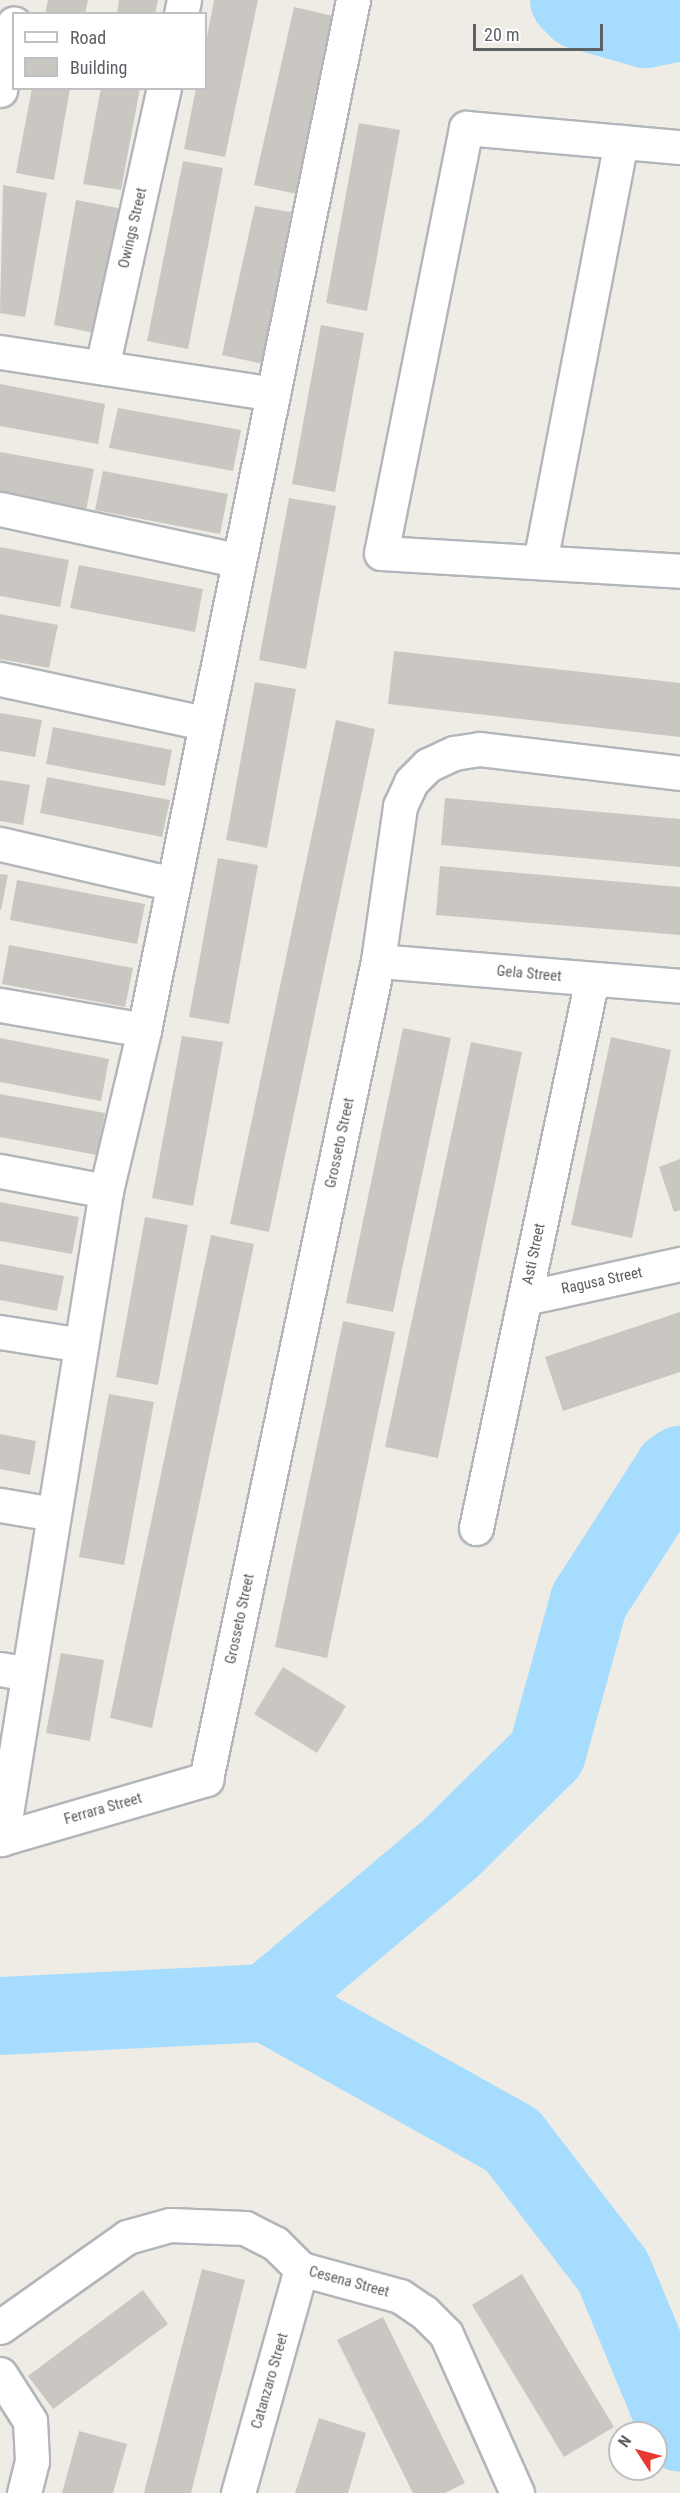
<!DOCTYPE html>
<style>
body{margin:0}
#map{position:relative;width:680px;height:2493px;overflow:hidden;background:#efece5;font-family:"Roboto Condensed",sans-serif}
div>[style]{position:absolute}
[style*='--x']{left:calc(var(--x)*1px);top:calc(var(--y)*1px);width:calc(var(--w)*1px);rotate:calc(var(--a)*1deg)}
.river>*{height:78px;margin:-39px;padding:0 39px;transform-origin:39px;border-radius:39px;background:#a6dcfe}
.building>*{inset:0;background:#cac7c2}
.roads{filter:drop-shadow(2px 0 #b2b6ba) drop-shadow(-2px 0 #b2b6ba) drop-shadow(0 2px #b2b6ba) drop-shadow(0 -2px #b2b6ba)}
.street>*{height:33px;margin:-16.5px;padding:0 16.5px;transform-origin:16.5px;border-radius:16.5px;background:#fff}
.secondary>*{height:33px;margin:-16.5px;padding:0 16.5px;transform-origin:16.5px;border-radius:16.5px;background:#fff}
span{translate:-50% -50%;white-space:nowrap;text-align:center;line-height:1.15;-webkit-text-stroke:4.5px #fff;paint-order:stroke}
.street-label{font-size:15px;color:#5d6165}
.legend{position:absolute;left:12px;top:12px;width:195px;height:78px;box-sizing:border-box;background:#fff;border:2px solid #bec0c1;margin:0;padding:8px 10px;list-style:none;font-size:18px;color:#5d6165}
.legend li{display:flex;align-items:center;gap:12px;height:30px}
.legend b{width:30px;border:2px solid #bec0c1}
.north{position:absolute;left:608px;top:2421px;width:60px;height:60px;box-sizing:border-box;background:#fff;border:2px solid #bec0c1;border-radius:50%;rotate:306deg;font-size:16px;font-weight:700;line-height:24px;text-align:center;color:#5d6165}
.north::after{content:'';display:block;margin:auto;width:21px;height:27px;background:#e83832;clip-path:polygon(50% 0,100% 100%,50% 72%,0 100%)}
.scale{position:absolute;left:473px;top:24px;width:130px;height:27px;box-sizing:border-box;border:3px solid #5d6165;border-top:0;padding-left:8px;font-size:18px;line-height:21px;white-space:nowrap;color:#5d6165;-webkit-text-stroke:4px #fff;paint-order:stroke}
</style>
<div id="map">
<div class="river">
<i style="--x:569;--y:0;--w:14;--a:45"></i>
<i style="--x:579;--y:10;--w:69;--a:16.1"></i>
<i style="--x:645;--y:29;--w:36;--a:-11"></i>
<i style="--x:267;--y:2003;--w:242;--a:-40.1"></i>
<i style="--x:452;--y:1847;--w:134;--a:-44.7"></i>
<i style="--x:547;--y:1753;--w:158;--a:-74.6"></i>
<i style="--x:589;--y:1601;--w:156;--a:-57.3"></i>
<i style="--x:673;--y:1470;--w:9;--a:-36"></i>
<i style="--x:0;--y:2016;--w:267;--a:-2.8"></i>
<i style="--x:267;--y:2003;--w:281;--a:29.2"></i>
<i style="--x:512;--y:2140;--w:165;--a:52.4"></i>
<i style="--x:613;--y:2271;--w:175;--a:67.5"></i>
</div>
<div class="building">
<i style="clip-path:polygon(48px 0,88px 0,85px 14px,45px 14px)"></i>
<i style="clip-path:polygon(119px 0,158px 0,155px 14px,117px 14px)"></i>
<i style="clip-path:polygon(214px 0,258px 0,225px 157px,184px 149px,196px 88px,206px 88px,206px 42px)"></i>
<i style="clip-path:polygon(294px 7px,337px 17px,297px 194px,254px 185px)"></i>
<i style="clip-path:polygon(32px 88px,70px 88px,54px 180px,16px 173px)"></i>
<i style="clip-path:polygon(101px 88px,140px 88px,121px 190px,83px 184px)"></i>
<i style="clip-path:polygon(359px 123px,400px 130px,367px 311px,326px 303px)"></i>
<i style="clip-path:polygon(183px 161px,223px 168px,188px 349px,147px 341px)"></i>
<i style="clip-path:polygon(3px 185px,47px 193px,25px 317px,0 313px)"></i>
<i style="clip-path:polygon(76px 200px,123px 209px,100px 334px,54px 325px)"></i>
<i style="clip-path:polygon(255px 206px,296px 213px,263px 364px,222px 355px)"></i>
<i style="clip-path:polygon(321px 325px,364px 333px,335px 492px,292px 484px)"></i>
<i style="clip-path:polygon(0 384px,105px 404px,98px 444px,0 426px)"></i>
<i style="clip-path:polygon(118px 408px,241px 430px,233px 471px,109px 448px)"></i>
<i style="clip-path:polygon(0 452px,94px 469px,86px 511px,0 495px)"></i>
<i style="clip-path:polygon(103px 471px,228px 494px,220px 534px,95px 510px)"></i>
<i style="clip-path:polygon(289px 498px,336px 506px,306px 669px,259px 660px)"></i>
<i style="clip-path:polygon(0 547px,69px 560px,60px 607px,0 596px)"></i>
<i style="clip-path:polygon(79px 565px,203px 589px,195px 632px,70px 608px)"></i>
<i style="clip-path:polygon(0 614px,58px 625px,49px 668px,0 659px)"></i>
<i style="clip-path:polygon(394px 651px,680px 683px,680px 737px,388px 704px)"></i>
<i style="clip-path:polygon(255px 682px,296px 689px,267px 848px,226px 840px)"></i>
<i style="clip-path:polygon(0 713px,42px 720px,35px 757px,0 751px)"></i>
<i style="clip-path:polygon(336px 720px,375px 729px,269px 1232px,230px 1224px)"></i>
<i style="clip-path:polygon(53px 727px,172px 750px,165px 786px,46px 764px)"></i>
<i style="clip-path:polygon(47px 777px,170px 800px,162px 837px,40px 813px)"></i>
<i style="clip-path:polygon(0 780px,30px 785px,23px 825px,0 821px)"></i>
<i style="clip-path:polygon(445px 798px,680px 819px,680px 867px,441px 845px)"></i>
<i style="clip-path:polygon(218px 858px,258px 865px,229px 1024px,189px 1017px)"></i>
<i style="clip-path:polygon(440px 866px,680px 887px,680px 935px,436px 915px)"></i>
<i style="clip-path:polygon(0 874px,8px 875px,1px 910px,0 910px)"></i>
<i style="clip-path:polygon(17px 880px,145px 904px,137px 944px,10px 920px)"></i>
<i style="clip-path:polygon(9px 945px,133px 968px,125px 1007px,2px 984px)"></i>
<i style="clip-path:polygon(403px 1028px,451px 1038px,393px 1312px,346px 1303px)"></i>
<i style="clip-path:polygon(182px 1036px,223px 1042px,193px 1206px,152px 1198px)"></i>
<i style="clip-path:polygon(611px 1037px,671px 1050px,632px 1238px,571px 1225px)"></i>
<i style="clip-path:polygon(0 1038px,109px 1059px,101px 1101px,0 1082px)"></i>
<i style="clip-path:polygon(471px 1042px,522px 1052px,438px 1458px,385px 1447px)"></i>
<i style="clip-path:polygon(0 1094px,105px 1113px,97px 1155px,0 1137px)"></i>
<i style="clip-path:polygon(680px 1159px,680px 1210px,674px 1212px,659px 1167px)"></i>
<i style="clip-path:polygon(0 1202px,79px 1217px,72px 1254px,0 1241px)"></i>
<i style="clip-path:polygon(145px 1217px,188px 1225px,158px 1385px,116px 1377px)"></i>
<i style="clip-path:polygon(211px 1235px,254px 1244px,152px 1728px,110px 1718px)"></i>
<i style="clip-path:polygon(0 1264px,64px 1276px,57px 1311px,0 1300px)"></i>
<i style="clip-path:polygon(680px 1312px,680px 1372px,563px 1411px,545px 1357px)"></i>
<i style="clip-path:polygon(343px 1321px,395px 1332px,327px 1658px,275px 1647px)"></i>
<i style="clip-path:polygon(109px 1394px,154px 1402px,124px 1565px,79px 1557px)"></i>
<i style="clip-path:polygon(0 1434px,36px 1441px,30px 1475px,0 1469px)"></i>
<i style="clip-path:polygon(61px 1653px,104px 1660px,90px 1741px,46px 1733px)"></i>
<i style="clip-path:polygon(283px 1667px,346px 1706px,317px 1753px,254px 1714px)"></i>
<i style="clip-path:polygon(202px 2269px,245px 2280px,191px 2493px,144px 2493px)"></i>
<i style="clip-path:polygon(522px 2274px,614px 2427px,564px 2457px,472px 2305px)"></i>
<i style="clip-path:polygon(143px 2290px,168px 2324px,53px 2409px,28px 2376px)"></i>
<i style="clip-path:polygon(383px 2317px,465px 2483px,445px 2493px,413px 2493px,337px 2340px)"></i>
<i style="clip-path:polygon(319px 2418px,366px 2433px,348px 2493px,295px 2493px)"></i>
<i style="clip-path:polygon(79px 2431px,127px 2444px,113px 2493px,62px 2493px)"></i>
</div>
<div class="roads">
<div class="street">
<i style="--x:181;--y:14;--w:14;--a:-78"></i>
<i style="--x:466;--y:128;--w:433;--a:101.3"></i>
<i style="--x:381;--y:553;--w:300;--a:3.4"></i>
<i style="--x:0;--y:352;--w:276;--a:8.7"></i>
<i style="--x:102;--y:367;--w:286;--a:-77.5"></i>
<i style="--x:0;--y:509;--w:241;--a:12.2"></i>
<i style="--x:540;--y:562;--w:428;--a:-79.1"></i>
<i style="--x:0;--y:679;--w:209;--a:12.2"></i>
<i style="--x:0;--y:844;--w:178;--a:13"></i>
<i style="--x:378;--y:961;--w:157;--a:-81.9"></i>
<i style="--x:400;--y:806;--w:26;--a:-65"></i>
<i style="--x:411;--y:782;--w:24;--a:-45"></i>
<i style="--x:428;--y:765;--w:29;--a:-25"></i>
<i style="--x:454;--y:753;--w:26;--a:-9"></i>
<i style="--x:480;--y:749;--w:201;--a:6.8"></i>
<i style="--x:0;--y:1005;--w:146;--a:9.8"></i>
<i style="--x:0;--y:1171;--w:108;--a:10.7"></i>
<i style="--x:525;--y:1298;--w:159;--a:-12.4"></i>
<i style="--x:0;--y:1332;--w:82;--a:9.1"></i>
<i style="--x:0;--y:1505;--w:54;--a:9.6"></i>
<i style="--x:476;--y:1528;--w:561;--a:-78.07"></i>
<i style="--x:0;--y:1669;--w:28;--a:10"></i>
<i style="--x:2;--y:1839;--w:656;--a:-80.88"></i>
<i style="--x:106;--y:1191;--w:165;--a:-76.7"></i>
<i style="--x:144;--y:1030;--w:1051;--a:-78.53"></i>
<i style="--x:0;--y:2327;--w:156;--a:-35.3"></i>
<i style="--x:127;--y:2237;--w:45;--a:-15.6"></i>
<i style="--x:170;--y:2225;--w:75;--a:2.3"></i>
<i style="--x:245;--y:2228;--w:34;--a:27"></i>
<i style="--x:275;--y:2243;--w:37;--a:45"></i>
<i style="--x:301;--y:2269;--w:103;--a:15.3"></i>
<i style="--x:400;--y:2296;--w:29;--a:34"></i>
<i style="--x:424;--y:2312;--w:31;--a:45"></i>
<i style="--x:446;--y:2334;--w:174;--a:65.9"></i>
<i style="--x:0;--y:2374;--w:56;--a:57.4"></i>
<i style="--x:30;--y:2421;--w:40;--a:87.1"></i>
<i style="--x:32;--y:2461;--w:33;--a:104"></i>
<i style="--x:238;--y:2493;--w:233;--a:-74.3"></i>
</div>
<div class="secondary">
<i style="--x:0;--y:90;--w:68;--a:-78.2"></i>
<i style="--x:466;--y:128;--w:215;--a:5.1"></i>
<i style="--x:0;--y:1839;--w:215;--a:-16.2"></i>
<i style="--x:206;--y:1779;--w:836;--a:-78.13"></i>
<i style="--x:378;--y:961;--w:303;--a:4.7"></i>
</div>
</div>
<div class="street-label">
<span style="left:133px;top:228px;rotate:-77deg">Owings Street</span>
<span style="left:529px;top:974px;rotate:5deg">Gela Street</span>
<span style="left:340px;top:1143px;rotate:-78deg">Grosseto Street</span>
<span style="left:534px;top:1254px;rotate:-78deg">Asti Street</span>
<span style="left:602px;top:1281px;rotate:-12deg">Ragusa Street</span>
<span style="left:240px;top:1619px;rotate:-78deg">Grosseto Street</span>
<span style="left:103px;top:1809px;rotate:-16deg">Ferrara Street</span>
<span style="left:349px;top:2282px;rotate:15deg">Cesena Street</span>
<span style="left:270px;top:2381px;rotate:-74deg">Catanzaro Street</span>
</div>
<ul class="legend">
<li><b style="height:8px;background:#fff"></b>Road</li>
<li><b style="height:16px;background:#cac7c2"></b>Building</li>
</ul>
<div class="north">N</div>
<div class="scale">20 m</div>
</div>
